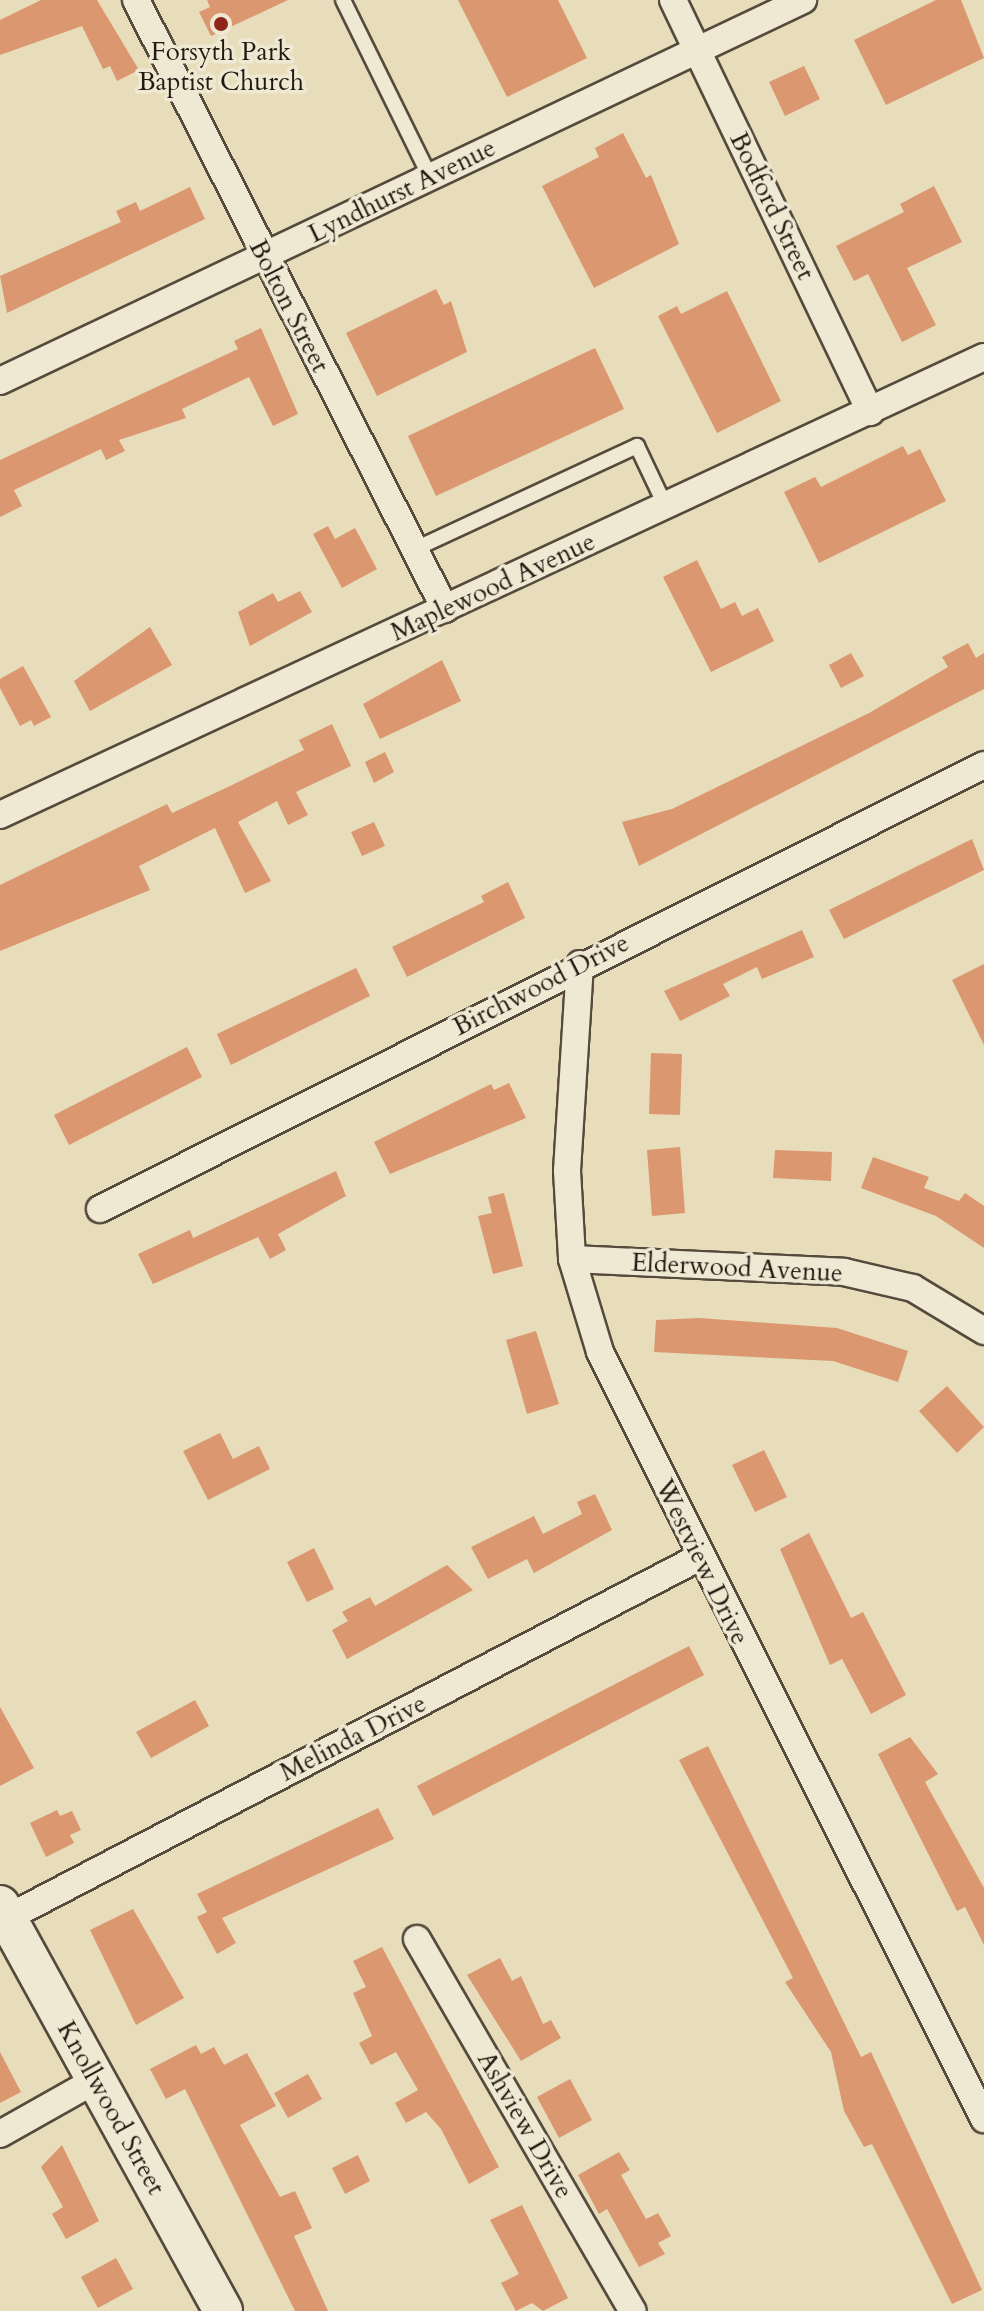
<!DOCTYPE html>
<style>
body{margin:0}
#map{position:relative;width:984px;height:2311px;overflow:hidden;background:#e7ddbb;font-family:Cardo,serif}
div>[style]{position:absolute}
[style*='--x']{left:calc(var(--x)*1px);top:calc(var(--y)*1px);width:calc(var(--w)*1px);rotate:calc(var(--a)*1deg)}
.building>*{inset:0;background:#db9770}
.roads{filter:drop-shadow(2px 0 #554a3c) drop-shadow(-2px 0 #554a3c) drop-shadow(0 2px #554a3c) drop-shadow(0 -2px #554a3c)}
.service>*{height:14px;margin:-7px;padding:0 7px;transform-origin:7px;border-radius:7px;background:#efe9d3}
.minor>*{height:26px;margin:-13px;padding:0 13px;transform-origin:13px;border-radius:13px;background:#efe9d3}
.secondary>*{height:38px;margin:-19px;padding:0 19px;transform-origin:19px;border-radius:19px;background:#efe9d3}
.dots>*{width:22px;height:22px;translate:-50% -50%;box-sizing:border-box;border:4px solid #efe9d3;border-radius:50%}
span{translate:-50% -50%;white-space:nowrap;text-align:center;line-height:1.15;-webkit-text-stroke:7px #efe9d3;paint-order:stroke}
.poi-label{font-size:26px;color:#241911}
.street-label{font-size:26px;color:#241911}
</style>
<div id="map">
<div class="building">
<i style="clip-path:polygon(41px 0,97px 0,139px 70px,117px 81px,110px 66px,103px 69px,82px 26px,0 55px,0 20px)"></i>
<i style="clip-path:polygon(207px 0,288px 0,211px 36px,199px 12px,210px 7px)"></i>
<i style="clip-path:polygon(458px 0,558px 0,587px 58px,507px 97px)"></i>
<i style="clip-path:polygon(936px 0,961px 0,984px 58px,886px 105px,854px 40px)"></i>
<i style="clip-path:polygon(804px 66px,820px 99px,785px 116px,769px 82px)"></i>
<i style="clip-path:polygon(623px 133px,646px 178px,651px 175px,679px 244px,594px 288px,542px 186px,599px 157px,595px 148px)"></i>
<i style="clip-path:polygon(934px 186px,962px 242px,907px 268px,936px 325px,902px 342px,868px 274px,854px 281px,836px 246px,904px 212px,900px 204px)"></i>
<i style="clip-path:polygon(190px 187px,205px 219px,7px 313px,0 276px,121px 222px,116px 211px,136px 202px,140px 211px)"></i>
<i style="clip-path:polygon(436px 289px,444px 305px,451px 301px,467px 352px,377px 396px,346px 333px)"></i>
<i style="clip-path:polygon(727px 291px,781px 401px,717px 433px,658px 316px,677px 306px,681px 314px)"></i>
<i style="clip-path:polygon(261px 328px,298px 414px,273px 426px,249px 377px,182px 409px,186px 418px,119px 440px,125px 451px,106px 460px,101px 449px,14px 490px,22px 506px,0 517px,0 460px,238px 349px,234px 341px)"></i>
<i style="clip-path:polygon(595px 348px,624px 409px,436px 496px,408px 436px)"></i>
<i style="clip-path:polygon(903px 446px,908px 455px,920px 449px,946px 501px,819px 563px,784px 492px,815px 477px,821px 487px)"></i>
<i style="clip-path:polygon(328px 526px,335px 539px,355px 528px,377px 569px,342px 588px,313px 534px)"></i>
<i style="clip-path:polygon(697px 560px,721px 609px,735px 602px,742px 616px,758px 608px,774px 641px,711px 672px,663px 577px)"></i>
<i style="clip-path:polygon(300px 591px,312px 612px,250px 646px,238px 612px,273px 593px,278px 602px)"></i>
<i style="clip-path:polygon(150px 627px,172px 665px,90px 711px,74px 681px)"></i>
<i style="clip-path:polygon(968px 643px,976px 658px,984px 653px,984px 689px,639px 866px,622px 822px,672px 809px,869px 713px,948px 667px,942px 657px)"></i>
<i style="clip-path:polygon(851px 653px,864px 676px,841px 688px,829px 665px)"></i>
<i style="clip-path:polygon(442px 660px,461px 701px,380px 739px,363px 704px)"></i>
<i style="clip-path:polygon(23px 666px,51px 717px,34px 726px,31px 720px,20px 726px,0 688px,0 679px)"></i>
<i style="clip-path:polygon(332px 724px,351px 766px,296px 792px,308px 815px,288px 825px,277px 801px,238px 822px,271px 881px,245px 893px,215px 828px,139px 866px,150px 890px,0 951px,0 885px,167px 804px,172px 813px,230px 786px,304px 750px,299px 740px)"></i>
<i style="clip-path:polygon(385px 752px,394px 772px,374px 783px,365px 762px)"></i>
<i style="clip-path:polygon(374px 822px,385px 846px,362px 856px,351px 832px)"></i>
<i style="clip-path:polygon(972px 839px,984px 870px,844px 939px,829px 910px)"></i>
<i style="clip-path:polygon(508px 882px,525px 918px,407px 977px,392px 947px,484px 902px,481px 896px)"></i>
<i style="clip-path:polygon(802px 930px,814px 957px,762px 979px,757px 967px,723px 984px,730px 996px,680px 1021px,664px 991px)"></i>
<i style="clip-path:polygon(984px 964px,984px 1045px,952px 980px)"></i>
<i style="clip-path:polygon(356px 968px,370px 996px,231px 1065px,217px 1034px)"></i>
<i style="clip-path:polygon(187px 1047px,202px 1077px,69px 1145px,54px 1115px)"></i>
<i style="clip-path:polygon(651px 1053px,682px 1054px,680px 1115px,649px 1114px)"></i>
<i style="clip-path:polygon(509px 1083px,526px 1118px,390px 1174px,374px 1142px,491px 1084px,494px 1090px)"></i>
<i style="clip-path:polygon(680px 1147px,685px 1213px,652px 1216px,647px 1150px)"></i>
<i style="clip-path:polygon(775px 1150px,832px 1152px,831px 1181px,773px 1178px)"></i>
<i style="clip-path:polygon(873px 1157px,929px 1177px,924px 1188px,959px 1201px,965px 1193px,984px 1206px,984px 1248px,936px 1216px,861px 1188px)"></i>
<i style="clip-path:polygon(336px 1171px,346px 1196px,278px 1234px,286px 1250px,270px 1259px,258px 1237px,153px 1284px,138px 1254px,190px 1230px,193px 1238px)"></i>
<i style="clip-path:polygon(504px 1193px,523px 1266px,493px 1274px,478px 1216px,492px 1213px,488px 1197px)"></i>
<i style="clip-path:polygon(699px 1318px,837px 1328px,908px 1351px,898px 1382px,833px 1361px,654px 1352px,656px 1320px)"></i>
<i style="clip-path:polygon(536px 1331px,559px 1404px,527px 1414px,506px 1340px)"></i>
<i style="clip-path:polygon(947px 1386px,984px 1427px,957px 1453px,919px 1411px)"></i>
<i style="clip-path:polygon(220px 1433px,233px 1459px,259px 1446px,270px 1469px,208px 1500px,183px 1451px)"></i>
<i style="clip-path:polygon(764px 1450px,787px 1497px,755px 1512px,732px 1465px)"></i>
<i style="clip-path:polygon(595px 1494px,612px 1530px,534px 1573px,527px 1559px,488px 1579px,471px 1547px,534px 1516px,543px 1534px,582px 1514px,577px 1502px)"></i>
<i style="clip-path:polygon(809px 1533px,851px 1618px,863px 1612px,906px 1695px,871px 1714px,842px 1659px,830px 1665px,780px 1549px)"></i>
<i style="clip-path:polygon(314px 1548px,334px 1589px,307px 1602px,287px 1562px)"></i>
<i style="clip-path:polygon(447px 1565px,473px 1590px,347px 1659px,332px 1630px,348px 1621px,342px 1612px,370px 1597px,375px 1606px)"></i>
<i style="clip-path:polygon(689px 1646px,704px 1675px,433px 1816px,417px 1786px)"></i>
<i style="clip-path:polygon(195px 1700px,209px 1726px,151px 1758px,136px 1732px)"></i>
<i style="clip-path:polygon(0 1707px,34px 1768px,0 1786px)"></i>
<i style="clip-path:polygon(910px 1737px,938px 1774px,925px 1782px,984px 1888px,984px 1945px,965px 1907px,957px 1911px,878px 1754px)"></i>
<i style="clip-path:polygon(708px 1746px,861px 2057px,871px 2052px,982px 2290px,952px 2304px,872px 2144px,864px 2147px,844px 2111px,831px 2052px,785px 1982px,793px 1978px,679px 1760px)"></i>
<i style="clip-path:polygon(378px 1808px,394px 1839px,222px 1918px,236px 1943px,217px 1954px,197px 1917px,207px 1912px,197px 1894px)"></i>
<i style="clip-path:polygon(57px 1810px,60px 1816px,72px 1811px,81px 1830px,70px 1835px,74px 1843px,46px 1857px,30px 1823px)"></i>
<i style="clip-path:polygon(133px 1909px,184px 1998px,136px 2025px,90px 1930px)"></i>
<i style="clip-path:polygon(382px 1947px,499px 2167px,469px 2184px,441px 2129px,426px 2112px,406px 2123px,395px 2103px,418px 2090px,396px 2052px,371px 2065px,359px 2043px,372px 2036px,353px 1993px,366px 1987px,353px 1961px)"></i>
<i style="clip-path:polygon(500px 1958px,512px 1981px,521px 1976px,543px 2024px,551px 2020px,561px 2038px,521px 2061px,467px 1975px)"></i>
<i style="clip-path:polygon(196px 2045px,201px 2054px,214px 2047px,224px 2065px,247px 2053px,276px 2106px,240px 2125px,280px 2197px,295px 2191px,312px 2228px,294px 2236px,328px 2311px,295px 2311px,185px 2089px,166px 2099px,150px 2069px)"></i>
<i style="clip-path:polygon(0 2052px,21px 2092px,0 2103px)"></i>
<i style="clip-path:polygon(308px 2074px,322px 2099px,288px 2118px,274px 2093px)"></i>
<i style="clip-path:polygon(570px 2079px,592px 2120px,559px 2138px,537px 2097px)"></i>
<i style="clip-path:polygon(62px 2145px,99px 2221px,66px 2239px,52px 2214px,63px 2207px,41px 2167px)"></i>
<i style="clip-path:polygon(619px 2152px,630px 2170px,621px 2175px,646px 2219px,658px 2213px,671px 2236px,658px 2243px,665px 2254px,639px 2267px,607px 2209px,599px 2214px,578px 2175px)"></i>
<i style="clip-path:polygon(358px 2155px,370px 2181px,345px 2194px,332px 2168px)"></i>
<i style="clip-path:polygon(522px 2205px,568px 2298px,543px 2311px,532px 2303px,516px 2311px,501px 2283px,519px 2274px,490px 2220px)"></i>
<i style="clip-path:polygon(116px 2258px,133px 2289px,98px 2308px,81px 2277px)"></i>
</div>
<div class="roads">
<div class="service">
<i style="--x:343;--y:0;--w:197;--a:63.8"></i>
<i style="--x:415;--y:549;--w:245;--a:-24.9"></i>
<i style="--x:637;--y:446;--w:68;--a:64.6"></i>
</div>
<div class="minor">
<i style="--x:136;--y:0;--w:683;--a:63.1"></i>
<i style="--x:673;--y:0;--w:457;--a:64.4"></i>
<i style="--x:0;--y:381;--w:889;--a:-25.38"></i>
<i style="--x:0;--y:815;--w:1085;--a:-24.96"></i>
<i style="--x:580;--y:964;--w:207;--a:93.6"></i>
<i style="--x:567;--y:1171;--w:88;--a:86.7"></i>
<i style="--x:572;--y:1259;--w:97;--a:73.2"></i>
<i style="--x:600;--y:1352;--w:858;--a:63.41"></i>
<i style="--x:100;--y:1209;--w:989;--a:-26.67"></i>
<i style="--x:572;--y:1259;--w:272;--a:2.7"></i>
<i style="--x:844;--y:1272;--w:71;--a:13.1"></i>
<i style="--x:913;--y:1288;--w:83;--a:31.2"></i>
<i style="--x:7;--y:1918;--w:779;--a:-27.52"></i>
<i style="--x:417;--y:1939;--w:430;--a:59.9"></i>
<i style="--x:0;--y:2134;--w:108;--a:-29.4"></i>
</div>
<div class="secondary">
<i style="--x:0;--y:1905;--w:463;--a:61.2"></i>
</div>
</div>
<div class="dots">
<i style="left:221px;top:24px;background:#8f2418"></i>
</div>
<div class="poi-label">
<span style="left:221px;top:67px">Forsyth Park<br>Baptist Church</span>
</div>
<div class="street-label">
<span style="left:402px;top:191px;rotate:-26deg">Lyndhurst Avenue</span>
<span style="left:772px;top:206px;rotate:64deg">Bodford Street</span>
<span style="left:289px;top:306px;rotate:63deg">Bolton Street</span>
<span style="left:493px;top:587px;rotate:-25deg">Maplewood Avenue</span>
<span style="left:541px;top:985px;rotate:-27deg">Birchwood Drive</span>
<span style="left:737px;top:1268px;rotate:3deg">Elderwood Avenue</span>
<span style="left:702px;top:1562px;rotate:64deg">Westview Drive</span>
<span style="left:353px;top:1738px;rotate:-27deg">Melinda Drive</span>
<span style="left:111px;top:2108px;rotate:61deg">Knollwood Street</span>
<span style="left:525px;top:2125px;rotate:60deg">Ashview Drive</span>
</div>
</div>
